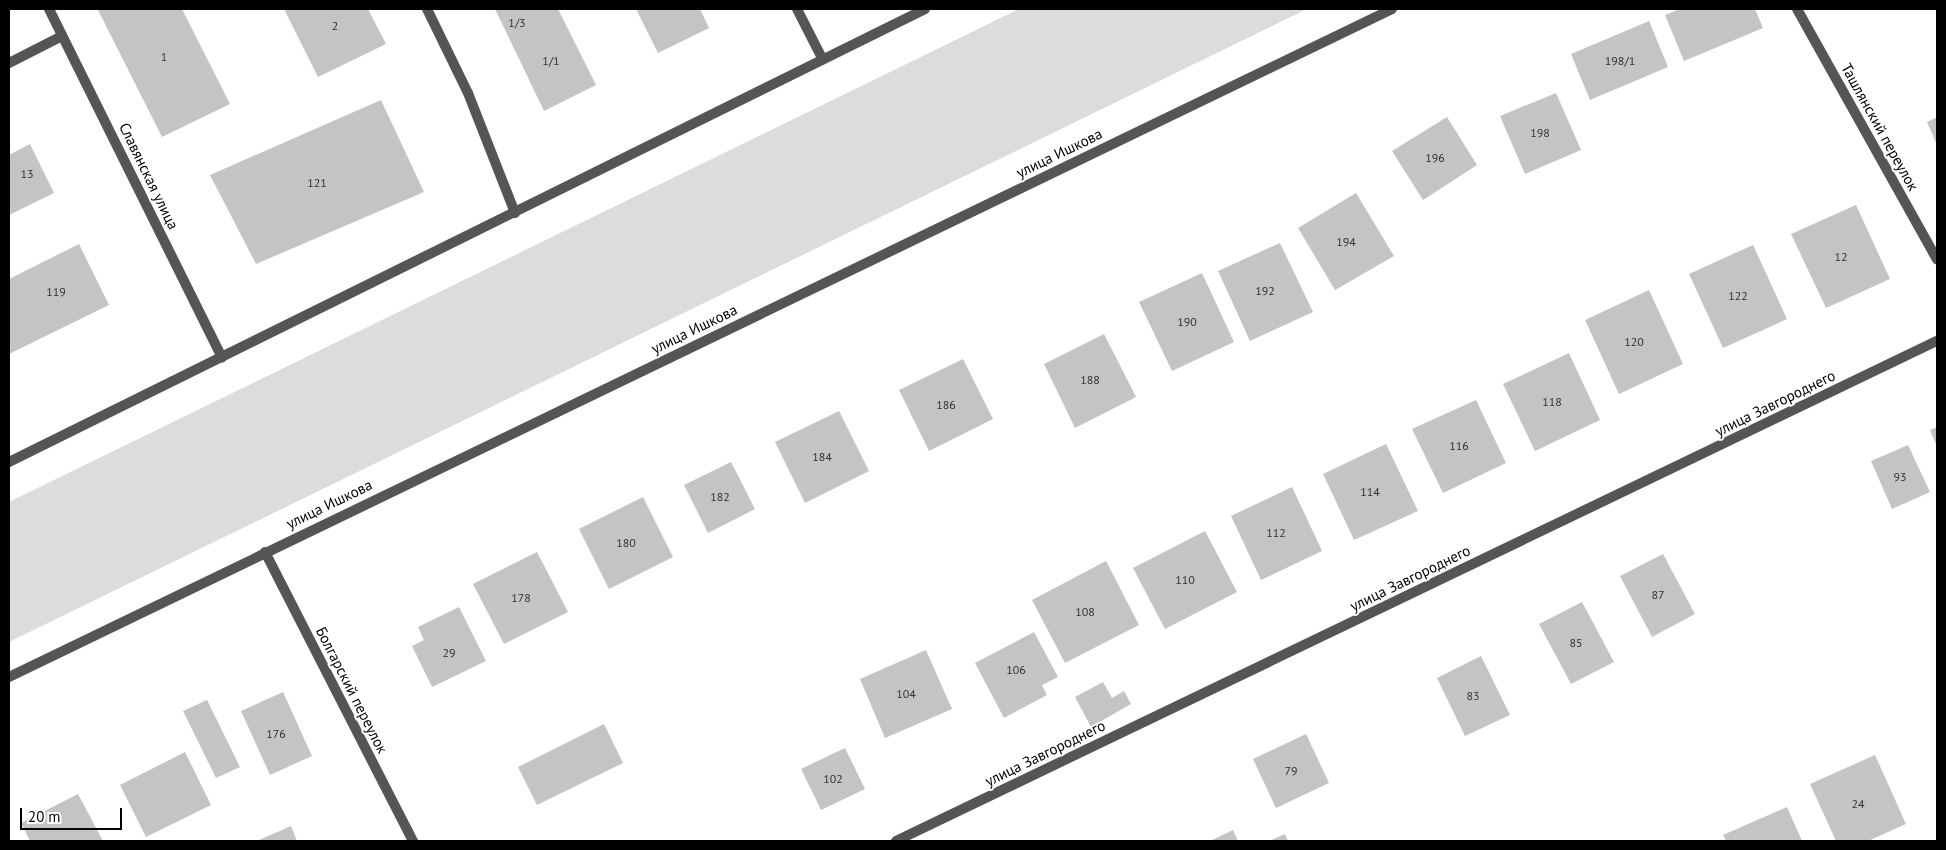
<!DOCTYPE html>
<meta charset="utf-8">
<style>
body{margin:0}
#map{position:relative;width:1946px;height:850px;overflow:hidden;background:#fff;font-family:"PT Sans",sans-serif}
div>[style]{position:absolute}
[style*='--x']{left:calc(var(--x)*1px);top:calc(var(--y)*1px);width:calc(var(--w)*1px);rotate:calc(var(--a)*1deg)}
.green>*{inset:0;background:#dcdcdc}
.building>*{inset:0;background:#c4c4c4}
.minor>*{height:10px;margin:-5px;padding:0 5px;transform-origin:5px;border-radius:5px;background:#555}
span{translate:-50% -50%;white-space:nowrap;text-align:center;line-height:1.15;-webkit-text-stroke:4px #fff;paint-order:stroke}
.number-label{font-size:12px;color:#313131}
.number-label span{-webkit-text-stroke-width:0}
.street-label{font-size:15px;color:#000}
.frame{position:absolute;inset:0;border:10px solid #000;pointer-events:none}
.scale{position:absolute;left:20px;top:808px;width:102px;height:22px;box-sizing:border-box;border:2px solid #000;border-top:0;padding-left:6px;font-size:15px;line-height:18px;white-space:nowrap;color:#000;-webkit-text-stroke:4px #fff;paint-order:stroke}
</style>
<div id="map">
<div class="green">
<i style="clip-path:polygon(1019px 9px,1307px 9px,9px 642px,9px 502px)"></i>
</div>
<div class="building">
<i style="clip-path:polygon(182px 9px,230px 104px,162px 137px,98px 10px)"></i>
<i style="clip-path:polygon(284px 9px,368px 9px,386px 44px,318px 77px)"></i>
<i style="clip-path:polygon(495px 9px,558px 9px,596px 85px,544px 111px)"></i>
<i style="clip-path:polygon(636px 9px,700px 9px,709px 28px,658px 53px)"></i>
<i style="clip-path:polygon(1680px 9px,1755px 9px,1763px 28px,1684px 61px,1665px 15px)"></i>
<i style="clip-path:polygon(1649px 21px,1668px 67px,1590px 100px,1571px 54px)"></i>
<i style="clip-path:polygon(1556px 93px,1581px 150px,1525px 174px,1500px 116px)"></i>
<i style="clip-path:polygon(381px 100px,424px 192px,256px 264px,210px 175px)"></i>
<i style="clip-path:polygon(1447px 117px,1477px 165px,1423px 200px,1392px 151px)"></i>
<i style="clip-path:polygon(1937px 117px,1937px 145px,1927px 122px)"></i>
<i style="clip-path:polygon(30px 144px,54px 193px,9px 215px,9px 155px)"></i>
<i style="clip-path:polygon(1356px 193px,1394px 256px,1335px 290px,1298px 228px)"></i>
<i style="clip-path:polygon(1856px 205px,1890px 279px,1826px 308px,1791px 234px)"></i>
<i style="clip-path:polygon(1280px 243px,1313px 312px,1250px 341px,1218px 271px)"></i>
<i style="clip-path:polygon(79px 244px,109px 305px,9px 354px,9px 279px)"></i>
<i style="clip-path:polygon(1753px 245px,1787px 319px,1723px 348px,1689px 274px)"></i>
<i style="clip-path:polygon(1202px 273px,1234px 342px,1172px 371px,1139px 302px)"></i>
<i style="clip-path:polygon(1649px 290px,1683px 364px,1619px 394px,1585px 320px)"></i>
<i style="clip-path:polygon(1104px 334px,1136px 397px,1075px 428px,1044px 364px)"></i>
<i style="clip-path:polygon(1569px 353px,1600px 420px,1535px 451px,1503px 384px)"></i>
<i style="clip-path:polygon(963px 359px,993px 419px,929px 451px,899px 390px)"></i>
<i style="clip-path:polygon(1476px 400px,1506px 463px,1443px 493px,1412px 429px)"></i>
<i style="clip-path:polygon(839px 411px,869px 471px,805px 503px,775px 442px)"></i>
<i style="clip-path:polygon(1937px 427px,1937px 447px,1930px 430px)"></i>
<i style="clip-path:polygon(1386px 444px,1418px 511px,1354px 540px,1323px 474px)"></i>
<i style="clip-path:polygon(1908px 445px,1930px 492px,1892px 509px,1871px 461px)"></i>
<i style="clip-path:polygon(731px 462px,755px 509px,708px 533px,684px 485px)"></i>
<i style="clip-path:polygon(1292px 487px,1322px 551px,1261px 580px,1231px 516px)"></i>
<i style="clip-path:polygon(643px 497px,673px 557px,609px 589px,579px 529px)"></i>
<i style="clip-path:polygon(1205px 531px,1237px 592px,1165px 629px,1133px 568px)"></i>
<i style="clip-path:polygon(537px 552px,568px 612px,504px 644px,473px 584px)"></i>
<i style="clip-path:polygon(1663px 554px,1695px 614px,1652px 637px,1620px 576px)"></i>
<i style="clip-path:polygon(1106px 561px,1139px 625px,1065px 663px,1032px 600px)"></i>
<i style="clip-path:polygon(1582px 602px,1614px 662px,1571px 684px,1539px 624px)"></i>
<i style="clip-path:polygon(459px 607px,486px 661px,432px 687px,412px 646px,424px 640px,418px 627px)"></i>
<i style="clip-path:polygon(1034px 632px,1058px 677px,1042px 685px,1047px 695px,1004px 718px,975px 663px)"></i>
<i style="clip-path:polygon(926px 650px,952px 709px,885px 738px,860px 679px)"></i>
<i style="clip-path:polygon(1481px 656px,1510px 715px,1465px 736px,1437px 678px)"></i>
<i style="clip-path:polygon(1103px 682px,1112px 698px,1124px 691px,1131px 704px,1091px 727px,1075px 697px)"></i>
<i style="clip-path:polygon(283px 692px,312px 756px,270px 775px,241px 711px)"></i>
<i style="clip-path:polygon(207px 700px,240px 767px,216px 778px,183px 711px)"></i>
<i style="clip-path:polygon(604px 724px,623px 763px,537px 805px,518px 767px)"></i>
<i style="clip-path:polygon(1306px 734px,1329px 783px,1276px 808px,1253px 759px)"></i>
<i style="clip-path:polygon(845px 748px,865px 789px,821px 810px,801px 769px)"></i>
<i style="clip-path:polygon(185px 752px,211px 805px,146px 837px,120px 785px)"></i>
<i style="clip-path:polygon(1875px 755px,1906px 824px,1868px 841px,1836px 841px,1810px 784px)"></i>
<i style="clip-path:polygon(78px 794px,103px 841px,30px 841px,21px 823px)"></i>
<i style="clip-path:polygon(1787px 807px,1802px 841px,1726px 841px,1723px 835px)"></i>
<i style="clip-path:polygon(291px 826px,297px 841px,257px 841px)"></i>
<i style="clip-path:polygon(1233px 830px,1238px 841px,1210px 841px)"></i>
<i style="clip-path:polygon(1285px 834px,1288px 841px,1269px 841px)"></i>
</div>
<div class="minor">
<i style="--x:49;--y:9;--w:389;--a:63.6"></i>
<i style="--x:427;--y:9;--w:93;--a:64"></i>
<i style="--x:468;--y:93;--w:129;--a:68.6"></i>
<i style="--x:797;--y:9;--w:55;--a:63"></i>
<i style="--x:1797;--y:9;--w:287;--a:60.8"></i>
<i style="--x:9;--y:63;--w:59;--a:-27"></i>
<i style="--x:9;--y:462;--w:1022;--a:-26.31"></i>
<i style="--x:265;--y:552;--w:325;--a:62.9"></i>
<i style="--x:9;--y:677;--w:1536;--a:-25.78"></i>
<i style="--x:896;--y:841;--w:1155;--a:-25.66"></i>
</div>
<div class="number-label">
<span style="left:517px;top:23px">1/3</span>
<span style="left:335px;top:26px">2</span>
<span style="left:164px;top:57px">1</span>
<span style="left:551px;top:61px">1/1</span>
<span style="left:1620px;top:61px">198/1</span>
<span style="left:1540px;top:133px">198</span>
<span style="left:1435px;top:158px">196</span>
<span style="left:27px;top:174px">13</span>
<span style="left:317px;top:183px">121</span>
<span style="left:1346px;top:242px">194</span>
<span style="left:1841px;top:257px">12</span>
<span style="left:1265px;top:291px">192</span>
<span style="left:56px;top:292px">119</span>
<span style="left:1738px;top:296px">122</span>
<span style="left:1187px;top:322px">190</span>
<span style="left:1634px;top:342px">120</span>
<span style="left:1090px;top:380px">188</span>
<span style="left:1552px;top:402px">118</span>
<span style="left:946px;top:405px">186</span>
<span style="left:1459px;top:446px">116</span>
<span style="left:822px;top:457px">184</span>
<span style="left:1900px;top:477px">93</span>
<span style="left:1370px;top:492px">114</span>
<span style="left:720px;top:497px">182</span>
<span style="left:1276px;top:533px">112</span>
<span style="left:626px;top:543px">180</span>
<span style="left:1185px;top:580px">110</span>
<span style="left:1658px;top:595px">87</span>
<span style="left:521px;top:598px">178</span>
<span style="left:1085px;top:612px">108</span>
<span style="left:1576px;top:643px">85</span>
<span style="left:449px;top:653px">29</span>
<span style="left:1016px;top:670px">106</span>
<span style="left:906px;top:694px">104</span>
<span style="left:1473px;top:696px">83</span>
<span style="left:276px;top:734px">176</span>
<span style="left:1291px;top:771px">79</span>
<span style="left:833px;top:779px">102</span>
<span style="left:1858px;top:804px">24</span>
</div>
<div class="street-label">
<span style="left:1880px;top:127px;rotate:61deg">Ташлянский переулок</span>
<span style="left:1059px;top:153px;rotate:-26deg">улица Ишкова</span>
<span style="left:149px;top:176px;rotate:64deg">Славянская улица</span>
<span style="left:694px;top:329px;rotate:-26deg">улица Ишкова</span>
<span style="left:1775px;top:403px;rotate:-26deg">улица Завгороднего</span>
<span style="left:329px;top:504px;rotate:-26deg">улица Ишкова</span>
<span style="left:1410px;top:578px;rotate:-26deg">улица Завгороднего</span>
<span style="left:352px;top:690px;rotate:63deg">Болгарский переулок</span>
<span style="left:1045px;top:753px;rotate:-26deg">улица Завгороднего</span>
</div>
<div class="frame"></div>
<div class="scale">20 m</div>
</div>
